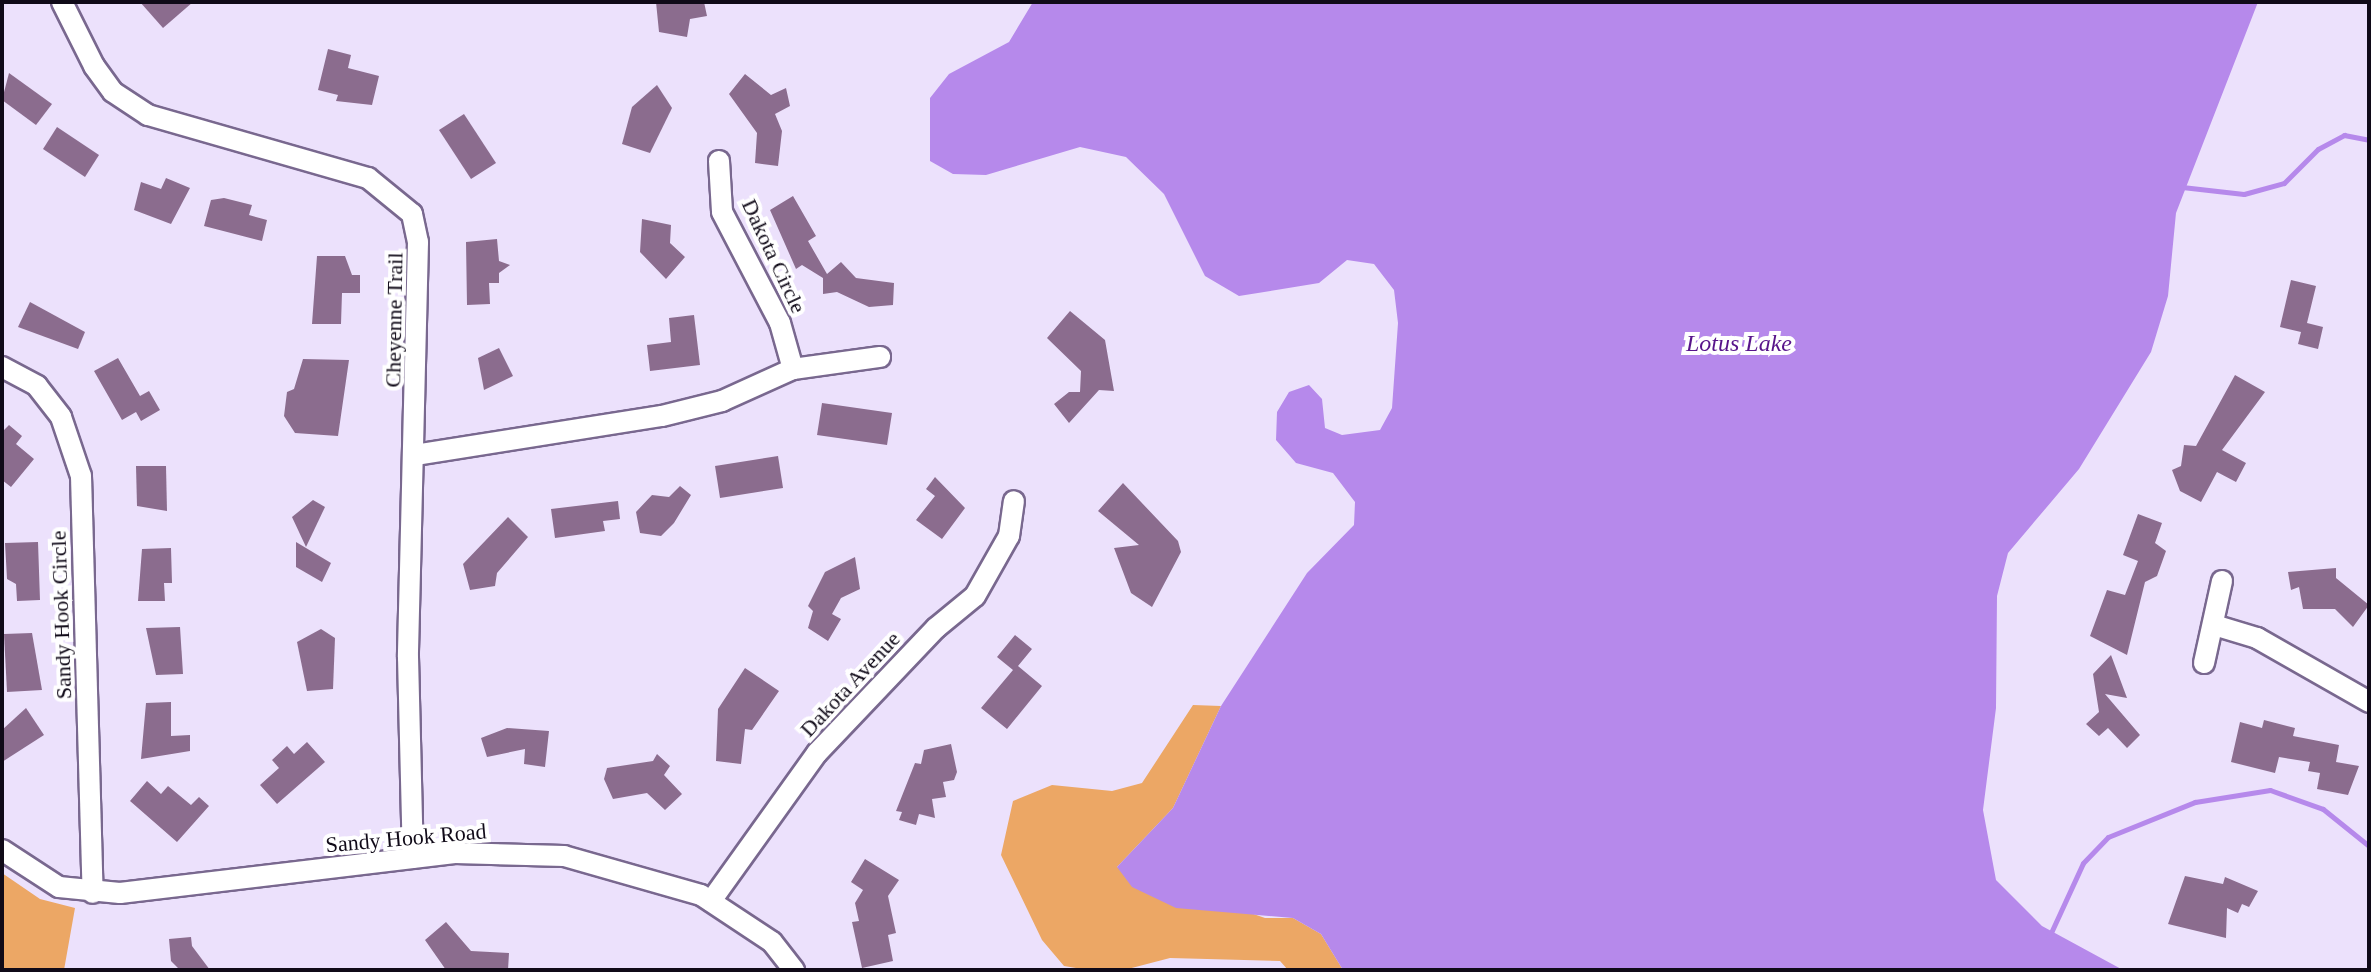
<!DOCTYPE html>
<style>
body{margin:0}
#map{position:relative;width:2371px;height:972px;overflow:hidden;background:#ece1fc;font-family:"Times New Roman",serif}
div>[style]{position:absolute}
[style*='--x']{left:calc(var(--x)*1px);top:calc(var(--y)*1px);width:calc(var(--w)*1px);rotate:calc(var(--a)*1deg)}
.green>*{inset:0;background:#eca765}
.water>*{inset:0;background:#b689eb}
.stream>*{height:5px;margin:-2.5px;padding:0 2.5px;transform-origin:2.5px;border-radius:2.5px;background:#b689eb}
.building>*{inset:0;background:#8b6c8e}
.roads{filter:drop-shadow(2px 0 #79688f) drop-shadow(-2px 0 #79688f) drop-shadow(0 2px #79688f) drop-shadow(0 -2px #79688f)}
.street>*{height:20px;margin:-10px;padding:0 10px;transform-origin:10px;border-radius:10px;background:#fff}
span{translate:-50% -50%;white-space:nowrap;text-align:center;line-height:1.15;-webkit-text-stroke:8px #fff;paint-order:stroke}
.street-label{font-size:22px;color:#100a18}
.water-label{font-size:24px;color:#57148a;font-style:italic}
.frame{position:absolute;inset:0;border:4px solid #100a18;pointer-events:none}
</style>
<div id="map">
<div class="green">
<i style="clip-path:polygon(1193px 705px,1221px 706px,1173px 808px,1117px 867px,1265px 918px,1293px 918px,1321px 934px,1343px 970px,1288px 970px,1280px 961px,1170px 958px,1124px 970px,1088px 970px,1064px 966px,1042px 940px,1001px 855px,1013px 801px,1052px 785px,1112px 791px,1142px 783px)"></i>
<i style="clip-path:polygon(2px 873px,40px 899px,75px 908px,64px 970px,2px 970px)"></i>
</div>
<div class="water">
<i style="clip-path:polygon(1033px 2px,2258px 2px,2176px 213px,2168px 296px,2151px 352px,2079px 469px,2008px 553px,1997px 596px,1996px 708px,1983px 810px,1996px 880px,2042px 926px,2123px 970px,1343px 970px,1321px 934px,1293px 918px,1176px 908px,1132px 887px,1117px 867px,1173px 808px,1221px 706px,1307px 573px,1354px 525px,1355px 502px,1333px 473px,1296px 463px,1276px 440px,1277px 412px,1289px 392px,1309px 385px,1322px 399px,1325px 428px,1342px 435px,1380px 430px,1392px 408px,1398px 323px,1394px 290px,1374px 264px,1347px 260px,1319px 283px,1239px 296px,1205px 276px,1164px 194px,1126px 157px,1080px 147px,986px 175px,953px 174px,930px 161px,930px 98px,949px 74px,1009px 42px)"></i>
</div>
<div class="stream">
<i style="--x:2182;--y:187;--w:62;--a:6.4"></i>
<i style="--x:2244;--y:194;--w:41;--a:-15.4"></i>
<i style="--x:2284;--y:183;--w:48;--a:-45"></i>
<i style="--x:2318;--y:149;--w:30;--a:-28"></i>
<i style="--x:2344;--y:135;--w:25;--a:11"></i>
<i style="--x:2049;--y:937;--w:81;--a:-65.3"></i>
<i style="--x:2083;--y:863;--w:36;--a:-46"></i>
<i style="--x:2108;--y:837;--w:94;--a:-21.9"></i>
<i style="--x:2195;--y:802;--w:76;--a:-9.1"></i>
<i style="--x:2270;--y:790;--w:56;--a:19.7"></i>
<i style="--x:2323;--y:809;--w:59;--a:38.8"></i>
</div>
<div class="building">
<i style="clip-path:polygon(140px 2px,193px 2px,163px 28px)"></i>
<i style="clip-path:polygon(656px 2px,704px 2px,707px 16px,690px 19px,687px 37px,659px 32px)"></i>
<i style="clip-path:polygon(328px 49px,351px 55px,348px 68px,379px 76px,372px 105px,336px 101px,338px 95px,318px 90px)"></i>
<i style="clip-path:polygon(9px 73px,52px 104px,36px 125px,2px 100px)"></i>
<i style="clip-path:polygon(745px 74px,771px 95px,786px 88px,790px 106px,775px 114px,782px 131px,778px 166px,755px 163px,757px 133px,729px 94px)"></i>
<i style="clip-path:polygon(657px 85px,672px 108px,650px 153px,622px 144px,632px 107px)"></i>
<i style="clip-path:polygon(464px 114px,496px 163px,471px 179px,439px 130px)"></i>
<i style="clip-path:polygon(57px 127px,99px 155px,85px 177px,43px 149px)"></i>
<i style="clip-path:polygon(166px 178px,190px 188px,171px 224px,134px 210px,141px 182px,161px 189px)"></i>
<i style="clip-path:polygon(793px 196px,816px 236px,808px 241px,827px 274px,841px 262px,856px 278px,894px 283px,893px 305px,869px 307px,837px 292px,823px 294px,823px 278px,802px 265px,796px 269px,770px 210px)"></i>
<i style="clip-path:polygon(224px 198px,252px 205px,249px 215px,267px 220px,262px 241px,204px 226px,211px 200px)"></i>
<i style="clip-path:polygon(642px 219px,671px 225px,670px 243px,685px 257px,666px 279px,640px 252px)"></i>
<i style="clip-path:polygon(497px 239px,499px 261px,510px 265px,499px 273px,499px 283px,489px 283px,490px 304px,467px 305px,466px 242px)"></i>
<i style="clip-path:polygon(317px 256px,345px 256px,352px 275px,360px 275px,360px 293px,342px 293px,341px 324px,312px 324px)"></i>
<i style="clip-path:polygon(2291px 280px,2316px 286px,2307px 323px,2323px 327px,2318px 349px,2298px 344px,2301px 332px,2280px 327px)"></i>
<i style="clip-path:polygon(30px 302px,85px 332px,78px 349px,18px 327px)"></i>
<i style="clip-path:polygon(1070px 311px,1105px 340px,1114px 391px,1099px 390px,1069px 423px,1054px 404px,1069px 392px,1080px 392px,1081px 371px,1047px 338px)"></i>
<i style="clip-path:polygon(694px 315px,700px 365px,650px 371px,647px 345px,671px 342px,669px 318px)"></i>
<i style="clip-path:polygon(499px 348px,513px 376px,484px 390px,478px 358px)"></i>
<i style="clip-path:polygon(118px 358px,140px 396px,149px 391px,160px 410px,141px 421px,136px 412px,122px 420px,94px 371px)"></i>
<i style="clip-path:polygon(303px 359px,349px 360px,338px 436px,295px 433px,284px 416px,287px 392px,294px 389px)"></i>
<i style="clip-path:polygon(2235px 375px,2265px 392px,2222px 450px,2246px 463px,2236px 482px,2217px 472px,2201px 502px,2180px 491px,2172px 470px,2181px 466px,2184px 445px,2196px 446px)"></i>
<i style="clip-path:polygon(822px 403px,892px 413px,887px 445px,817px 435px)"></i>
<i style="clip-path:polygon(9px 425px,22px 436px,16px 444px,34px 459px,11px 487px,2px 480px,2px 432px)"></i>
<i style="clip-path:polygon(778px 456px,783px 488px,720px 498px,715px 466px)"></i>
<i style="clip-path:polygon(136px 466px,166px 466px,167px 511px,137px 506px)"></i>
<i style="clip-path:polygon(935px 477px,965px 508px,942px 539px,916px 520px,935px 496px,926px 489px)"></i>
<i style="clip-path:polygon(1123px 483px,1178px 541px,1181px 552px,1152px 607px,1131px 593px,1114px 548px,1139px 545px,1098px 511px)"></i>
<i style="clip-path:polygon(680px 486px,691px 495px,674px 523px,661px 536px,640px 533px,636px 512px,652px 495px,669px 497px)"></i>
<i style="clip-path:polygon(313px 500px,325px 507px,306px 547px,292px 517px)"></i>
<i style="clip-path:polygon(618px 501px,620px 519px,603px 521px,605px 531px,555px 538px,551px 509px)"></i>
<i style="clip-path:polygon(2138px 514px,2162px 523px,2155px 543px,2166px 551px,2157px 576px,2145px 582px,2127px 655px,2090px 636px,2107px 590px,2125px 595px,2138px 561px,2123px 555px)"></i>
<i style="clip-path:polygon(508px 517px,528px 537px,497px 573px,495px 586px,470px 590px,463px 564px)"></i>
<i style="clip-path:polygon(38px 542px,40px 600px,17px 601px,16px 584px,7px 579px,5px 543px)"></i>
<i style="clip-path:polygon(296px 542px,331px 563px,322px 582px,296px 567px)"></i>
<i style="clip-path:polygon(171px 548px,172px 583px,164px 583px,165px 601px,138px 601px,142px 549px)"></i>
<i style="clip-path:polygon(855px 557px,860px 589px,841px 598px,832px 614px,841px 619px,828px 641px,808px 628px,813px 611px,808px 606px,825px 572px)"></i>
<i style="clip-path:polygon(2336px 568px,2336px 578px,2369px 605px,2353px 627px,2335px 609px,2303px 609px,2299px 587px,2291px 590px,2288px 572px)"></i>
<i style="clip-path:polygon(180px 627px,183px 674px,156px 675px,146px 628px)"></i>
<i style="clip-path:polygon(321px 629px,335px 638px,333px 689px,307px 691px,297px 642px)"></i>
<i style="clip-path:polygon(32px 633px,42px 690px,7px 692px,4px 634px)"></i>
<i style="clip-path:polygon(1015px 635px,1032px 649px,1018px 666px,1042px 686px,1007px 729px,981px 708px,1013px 670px,997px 657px)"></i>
<i style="clip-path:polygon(2111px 655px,2127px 698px,2105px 694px,2140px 735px,2127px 748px,2108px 728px,2099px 736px,2086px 724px,2099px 712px,2093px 674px)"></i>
<i style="clip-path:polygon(745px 668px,779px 691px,752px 730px,745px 729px,741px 764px,716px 761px,718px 709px)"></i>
<i style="clip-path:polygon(171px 702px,171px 736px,190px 735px,190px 751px,141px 759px,146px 703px)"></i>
<i style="clip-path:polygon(26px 708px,44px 735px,2px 762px,2px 730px)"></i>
<i style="clip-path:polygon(2264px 720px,2295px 728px,2293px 736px,2339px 745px,2336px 762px,2359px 766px,2348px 795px,2317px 789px,2320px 773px,2308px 771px,2310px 762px,2279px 757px,2275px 773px,2231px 762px,2240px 722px,2262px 728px)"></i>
<i style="clip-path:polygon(507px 728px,549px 731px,545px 767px,524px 764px,525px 749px,487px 757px,481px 738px)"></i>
<i style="clip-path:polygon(307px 742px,325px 762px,277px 804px,260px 785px,279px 768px,272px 760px,287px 746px,294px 754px)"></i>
<i style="clip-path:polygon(951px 744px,957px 772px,954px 780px,943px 782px,946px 797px,932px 799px,935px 818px,919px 814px,916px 825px,899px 820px,902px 812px,896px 811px,915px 763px,921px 764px,924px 750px)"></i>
<i style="clip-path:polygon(657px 754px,670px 766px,664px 775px,682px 794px,665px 810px,647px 793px,613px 799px,604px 779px,607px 768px,653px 761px)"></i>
<i style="clip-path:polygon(147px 781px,161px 794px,168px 786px,191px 805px,199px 797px,209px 806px,177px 842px,130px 801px)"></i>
<i style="clip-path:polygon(865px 859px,899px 880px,888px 896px,896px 933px,888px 935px,893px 961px,862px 968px,852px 922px,859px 921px,855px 903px,863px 890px,851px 882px)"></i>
<i style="clip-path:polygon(2185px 876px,2223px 884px,2225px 877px,2258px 891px,2249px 907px,2242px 904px,2238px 913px,2227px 908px,2226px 938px,2168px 924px)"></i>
<i style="clip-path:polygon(446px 922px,471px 951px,509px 953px,508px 970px,446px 970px,425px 940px)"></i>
<i style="clip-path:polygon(191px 937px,192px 946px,210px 970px,180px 970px,171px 961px,169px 939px)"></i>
</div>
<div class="roads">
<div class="street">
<i style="--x:62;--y:2;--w:72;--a:63.4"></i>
<i style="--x:94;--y:66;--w:32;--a:54"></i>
<i style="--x:113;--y:92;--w:42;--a:33.3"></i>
<i style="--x:148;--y:115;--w:229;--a:16"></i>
<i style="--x:368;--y:178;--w:57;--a:39.3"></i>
<i style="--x:412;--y:214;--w:29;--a:78"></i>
<i style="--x:418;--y:242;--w:415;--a:91.4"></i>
<i style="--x:408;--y:657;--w:201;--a:88.6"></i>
<i style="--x:719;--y:161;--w:51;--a:86.6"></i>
<i style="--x:722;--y:212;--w:125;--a:62.4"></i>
<i style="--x:780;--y:323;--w:48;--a:74.2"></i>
<i style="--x:2;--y:367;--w:40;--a:28"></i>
<i style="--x:37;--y:386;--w:39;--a:52"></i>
<i style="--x:61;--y:417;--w:62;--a:71.3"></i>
<i style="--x:81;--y:476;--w:417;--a:88.4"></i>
<i style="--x:415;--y:455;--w:250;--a:-9"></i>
<i style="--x:662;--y:416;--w:62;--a:-14"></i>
<i style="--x:722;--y:401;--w:78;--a:-24.3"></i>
<i style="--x:793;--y:369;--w:88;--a:-7.9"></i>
<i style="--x:2214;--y:625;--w:45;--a:16.8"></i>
<i style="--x:2257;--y:638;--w:129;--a:29.7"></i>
<i style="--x:2204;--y:663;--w:84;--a:-77.6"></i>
<i style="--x:2;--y:850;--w:68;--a:33"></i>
<i style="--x:59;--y:887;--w:61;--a:5.6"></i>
<i style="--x:120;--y:893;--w:337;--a:-6.8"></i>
<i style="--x:455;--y:853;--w:109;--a:1.6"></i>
<i style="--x:564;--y:856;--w:142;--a:15.9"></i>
<i style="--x:701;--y:895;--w:85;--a:33.5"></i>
<i style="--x:772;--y:942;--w:36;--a:52"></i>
<i style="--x:711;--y:901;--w:182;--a:-54.4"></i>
<i style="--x:817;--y:753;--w:173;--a:-46.4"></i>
<i style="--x:936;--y:628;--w:50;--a:-39.4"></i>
<i style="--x:975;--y:596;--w:69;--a:-60.5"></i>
<i style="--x:1009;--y:536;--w:35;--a:-82"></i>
</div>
</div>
<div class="street-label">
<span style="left:774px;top:256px;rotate:65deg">Dakota Circle</span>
<span style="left:394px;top:320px;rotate:-89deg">Cheyenne Trail</span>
<span style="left:61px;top:615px;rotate:-92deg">Sandy Hook Circle</span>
<span style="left:850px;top:684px;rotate:-47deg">Dakota Avenue</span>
<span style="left:406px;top:838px;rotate:-5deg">Sandy Hook Road</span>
</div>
<div class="water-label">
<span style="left:1739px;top:344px">Lotus Lake</span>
</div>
<div class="frame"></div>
</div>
